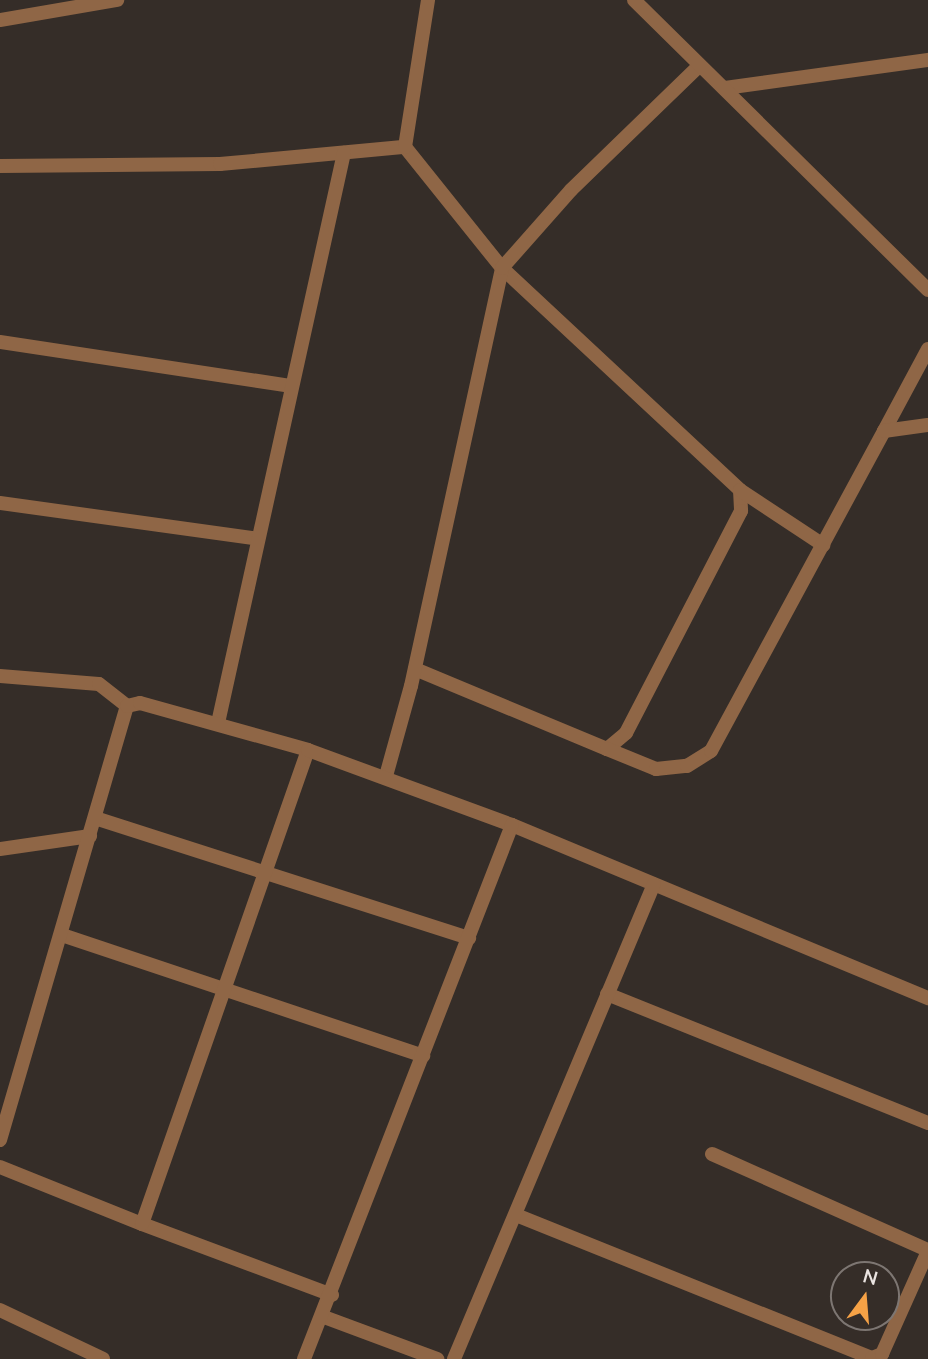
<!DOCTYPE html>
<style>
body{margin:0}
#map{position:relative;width:928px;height:1359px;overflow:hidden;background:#352d28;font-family:"Nunito Sans",sans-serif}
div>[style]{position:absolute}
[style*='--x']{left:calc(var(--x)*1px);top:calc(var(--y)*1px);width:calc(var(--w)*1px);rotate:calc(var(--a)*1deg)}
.minor>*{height:14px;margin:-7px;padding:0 7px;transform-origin:7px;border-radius:7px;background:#8f6646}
.tertiary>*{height:14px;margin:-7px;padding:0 7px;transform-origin:7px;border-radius:7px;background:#8f6646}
span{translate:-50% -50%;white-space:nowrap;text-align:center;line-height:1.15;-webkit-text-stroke:5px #352d28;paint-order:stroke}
.north{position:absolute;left:830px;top:1261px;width:70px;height:70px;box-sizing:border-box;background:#352d28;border:2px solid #7d7672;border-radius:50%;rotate:16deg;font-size:19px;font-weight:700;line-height:28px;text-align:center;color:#eae4e1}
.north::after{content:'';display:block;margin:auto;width:24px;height:32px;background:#f6a246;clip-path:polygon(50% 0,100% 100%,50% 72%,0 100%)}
</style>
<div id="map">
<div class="minor">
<i style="--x:725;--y:88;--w:205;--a:-7.9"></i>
<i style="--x:405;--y:147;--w:155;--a:51.3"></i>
<i style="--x:502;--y:268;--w:325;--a:43"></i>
<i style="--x:740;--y:490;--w:21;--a:87"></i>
<i style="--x:741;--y:511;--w:250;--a:117.4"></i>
<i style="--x:626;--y:733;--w:25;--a:140"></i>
<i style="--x:607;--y:749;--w:208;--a:-157.4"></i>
<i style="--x:0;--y:166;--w:220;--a:-0.5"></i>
<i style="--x:220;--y:164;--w:186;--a:-5.3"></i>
<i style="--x:405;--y:147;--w:149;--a:-81.1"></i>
<i style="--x:0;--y:342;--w:295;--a:8.6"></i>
<i style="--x:884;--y:431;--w:93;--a:-61.8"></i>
<i style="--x:740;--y:490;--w:100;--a:33.5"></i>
<i style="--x:0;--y:503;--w:260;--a:7.9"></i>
<i style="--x:0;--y:676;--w:99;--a:4.6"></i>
<i style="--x:99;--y:684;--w:36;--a:38"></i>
<i style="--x:218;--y:723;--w:584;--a:-77.54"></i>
<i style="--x:607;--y:749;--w:53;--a:22.2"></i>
<i style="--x:656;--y:769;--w:31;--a:-6"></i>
<i style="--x:687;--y:766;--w:28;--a:-32"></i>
<i style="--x:711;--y:751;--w:364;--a:-61.6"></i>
<i style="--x:884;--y:431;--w:44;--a:-7.8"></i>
<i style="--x:386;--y:776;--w:93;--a:-74.5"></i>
<i style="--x:411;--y:686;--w:428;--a:-77.7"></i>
<i style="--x:502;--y:268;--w:104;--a:-48.5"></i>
<i style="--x:571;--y:190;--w:178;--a:-44.1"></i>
<i style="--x:95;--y:818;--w:393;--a:17.8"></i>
<i style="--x:0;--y:849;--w:91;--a:-8.2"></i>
<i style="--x:62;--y:935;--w:381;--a:18.5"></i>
<i style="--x:607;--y:994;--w:346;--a:21.9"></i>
<i style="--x:0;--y:1140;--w:452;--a:-73.7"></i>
<i style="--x:127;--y:706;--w:13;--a:-13"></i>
<i style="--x:140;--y:703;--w:174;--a:15.6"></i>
<i style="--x:712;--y:1154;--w:236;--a:24"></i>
<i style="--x:0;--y:1167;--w:153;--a:21.9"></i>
<i style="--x:516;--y:1215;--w:384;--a:21.9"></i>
<i style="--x:872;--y:1358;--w:11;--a:-22"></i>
<i style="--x:882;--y:1354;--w:113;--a:-65.9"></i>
<i style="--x:332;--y:1295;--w:203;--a:-159.5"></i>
<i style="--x:142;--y:1224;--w:502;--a:-70.7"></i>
<i style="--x:308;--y:750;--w:217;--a:20.2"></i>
<i style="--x:512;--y:825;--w:451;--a:22.6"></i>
<i style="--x:0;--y:1310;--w:114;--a:25.4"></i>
<i style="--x:324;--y:1317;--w:121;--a:20.4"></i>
<i style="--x:304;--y:1359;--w:573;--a:-68.72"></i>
<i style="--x:454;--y:1359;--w:515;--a:-67.17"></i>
</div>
<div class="tertiary">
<i style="--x:634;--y:0;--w:413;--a:44.6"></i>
<i style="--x:0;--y:20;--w:119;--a:-9.7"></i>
</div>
<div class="north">N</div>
</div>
